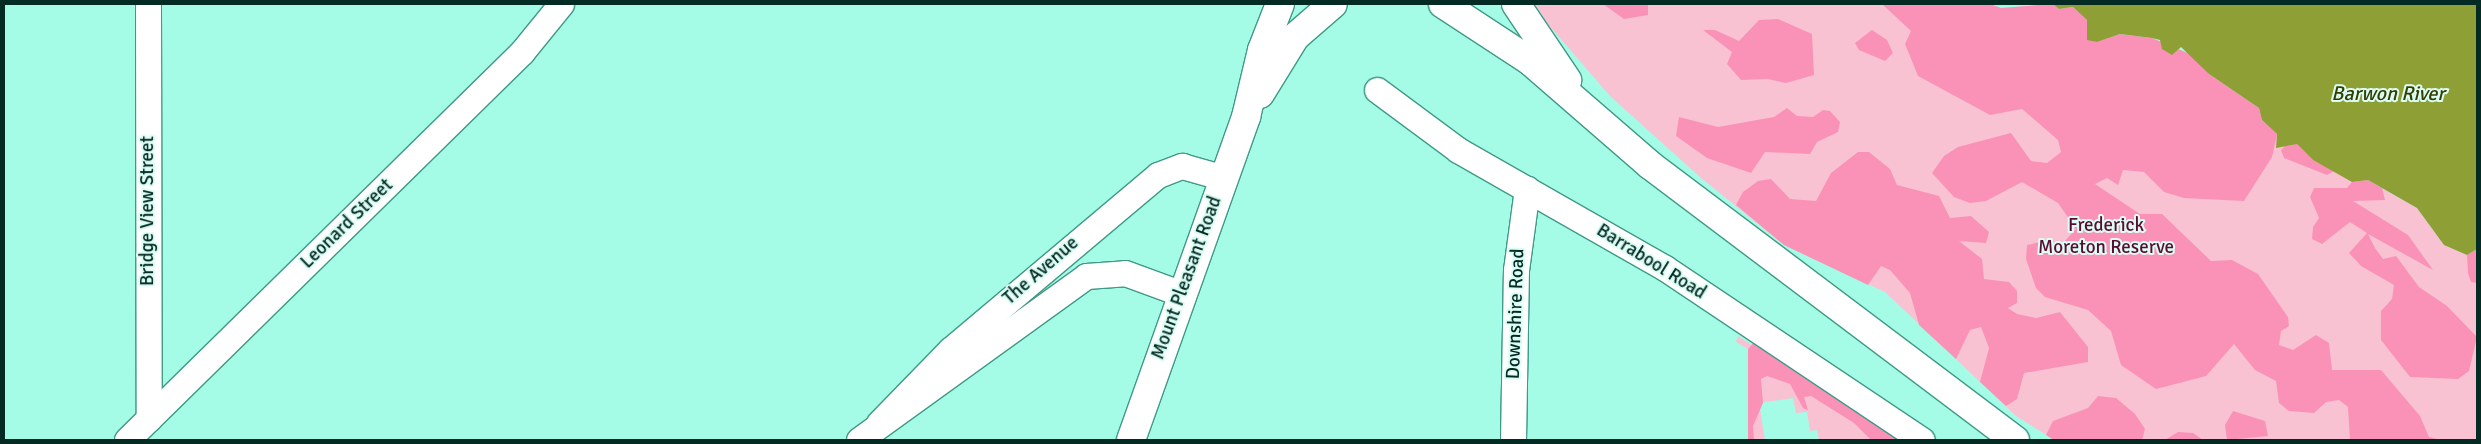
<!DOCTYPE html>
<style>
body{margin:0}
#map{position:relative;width:2481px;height:444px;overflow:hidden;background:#a4fce7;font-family:Signika,sans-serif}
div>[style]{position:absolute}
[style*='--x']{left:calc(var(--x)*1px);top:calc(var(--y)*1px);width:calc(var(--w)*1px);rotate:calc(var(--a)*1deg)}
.green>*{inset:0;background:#f9c2d3}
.forest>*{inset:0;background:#fa92b7}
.water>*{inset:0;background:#8e9f35}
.roads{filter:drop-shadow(1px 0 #409987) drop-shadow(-1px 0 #409987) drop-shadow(0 1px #409987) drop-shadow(0 -1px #409987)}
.minor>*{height:25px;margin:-12.5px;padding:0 12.5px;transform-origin:12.5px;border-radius:12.5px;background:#fff}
.tertiary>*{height:28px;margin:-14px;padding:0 14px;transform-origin:14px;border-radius:14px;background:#fff}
span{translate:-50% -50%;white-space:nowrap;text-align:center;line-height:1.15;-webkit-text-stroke:4px #dcfdf4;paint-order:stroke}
.street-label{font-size:19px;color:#032b24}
.park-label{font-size:19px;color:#5c0b32}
.water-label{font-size:20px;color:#343d02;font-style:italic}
.frame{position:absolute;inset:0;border:5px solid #032b24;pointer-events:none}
</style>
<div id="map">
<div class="green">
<i style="clip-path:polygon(1535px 4px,1990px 4px,2001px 8px,2053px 4px,2417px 208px,2444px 245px,2467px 255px,2477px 249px,2477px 440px,2054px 440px,2016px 416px,1885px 292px,1784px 245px,1701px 178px,1610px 96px,1546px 22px)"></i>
<i style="clip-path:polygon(1738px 336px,1897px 440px,1819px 440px,1817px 430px,1810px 431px,1807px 412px,1796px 413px,1793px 398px,1759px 403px,1765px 440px,1748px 440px,1748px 349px,1736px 342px)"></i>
</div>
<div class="forest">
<i style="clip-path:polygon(1603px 4px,1648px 4px,1648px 15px,1624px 19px)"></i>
<i style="clip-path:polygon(1882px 4px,1990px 4px,2001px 8px,2053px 4px,2059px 9px,2073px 7px,2087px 20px,2087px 39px,2097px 42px,2120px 34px,2152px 38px,2195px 56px,2209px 74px,2259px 108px,2262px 120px,2277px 134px,2272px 157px,2244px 201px,2184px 198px,2164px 192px,2144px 172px,2123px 170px,2118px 185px,2107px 178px,2095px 184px,2140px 214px,2162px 214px,2211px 261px,2232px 260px,2258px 274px,2288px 317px,2289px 326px,2281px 331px,2279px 345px,2293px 350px,2316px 335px,2329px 343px,2332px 370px,2381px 370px,2420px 416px,2429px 437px,2441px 440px,2350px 440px,2348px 407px,2339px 400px,2326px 402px,2314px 413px,2289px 411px,2279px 403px,2276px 381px,2255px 370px,2234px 344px,2206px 376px,2156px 389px,2121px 365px,2111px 331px,2088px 310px,2045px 297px,2036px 288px,2026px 259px,2027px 245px,2040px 242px,2050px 249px,2062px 244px,2076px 229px,2058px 203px,2022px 182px,1986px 201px,1970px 203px,1954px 197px,1932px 173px,1944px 156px,1958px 147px,2011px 133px,2031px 161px,2047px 163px,2061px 152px,2058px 140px,2022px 109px,1990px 115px,1918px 76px,1905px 44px,1911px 31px)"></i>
<i style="clip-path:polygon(1778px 19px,1812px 34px,1814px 75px,1786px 83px,1768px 79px,1741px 80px,1727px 64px,1732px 52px,1703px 30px,1715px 30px,1739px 41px,1759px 20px)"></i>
<i style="clip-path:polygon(1872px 30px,1887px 40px,1893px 53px,1885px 61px,1859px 50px,1855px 43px)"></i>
<i style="clip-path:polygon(1787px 108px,1797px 116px,1813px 117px,1823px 110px,1830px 111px,1840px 122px,1838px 132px,1817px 142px,1810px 154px,1765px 152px,1751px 173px,1707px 158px,1676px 136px,1679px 117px,1718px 127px,1774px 117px)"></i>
<i style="clip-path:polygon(2287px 144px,2297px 144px,2313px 160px,2334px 171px,2327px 175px,2284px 158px,2281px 150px)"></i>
<i style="clip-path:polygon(1858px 152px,1869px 152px,1890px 169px,1897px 185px,1939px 196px,1950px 218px,1971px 216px,1989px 232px,1986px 243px,1959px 241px,1982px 259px,1984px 279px,2009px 282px,2017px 291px,2017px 303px,2008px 308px,2017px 314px,2036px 318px,2060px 312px,2088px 347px,2088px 362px,2024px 373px,2017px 399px,2006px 406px,1980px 382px,1989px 348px,1981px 327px,1970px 330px,1956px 359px,1919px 325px,1910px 293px,1890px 270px,1881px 266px,1868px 285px,1784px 245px,1736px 205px,1743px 192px,1758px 181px,1771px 179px,1790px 199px,1816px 201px,1831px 173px)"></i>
<i style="clip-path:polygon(2368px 180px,2382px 188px,2385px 200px,2353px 201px,2408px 235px,2433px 270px,2368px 234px,2375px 248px,2383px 259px,2396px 256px,2419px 287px,2447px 306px,2477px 337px,2469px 371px,2458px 379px,2410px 377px,2381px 340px,2381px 311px,2392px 299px,2394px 285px,2361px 266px,2349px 253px,2367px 233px,2350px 222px,2322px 244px,2312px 239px,2313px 227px,2319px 218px,2310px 197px,2314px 188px,2347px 188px,2352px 182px)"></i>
<i style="clip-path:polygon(2477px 249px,2477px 283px,2471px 282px,2468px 273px,2467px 255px)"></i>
<i style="clip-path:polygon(1755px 341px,1896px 434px,1899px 440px,1871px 440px,1854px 423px,1811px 396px,1804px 397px,1808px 410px,1803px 408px,1790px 384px,1767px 376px,1761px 379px,1763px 403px,1753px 426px,1754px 440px,1748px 440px,1748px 349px)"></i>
<i style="clip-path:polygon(2098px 396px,2116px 398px,2135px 414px,2145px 429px,2142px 440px,2054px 440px,2046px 435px,2053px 421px,2088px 408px)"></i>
<i style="clip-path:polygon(2233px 411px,2265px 421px,2268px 436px,2227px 440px,2225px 425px)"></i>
<i style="clip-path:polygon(2178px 432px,2193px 433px,2203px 440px,2165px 440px)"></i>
</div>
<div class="water">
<i style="clip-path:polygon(2053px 4px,2477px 4px,2477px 249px,2467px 255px,2444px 245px,2417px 208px,2368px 180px,2352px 182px,2313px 160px,2297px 144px,2276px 148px,2277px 134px,2262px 120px,2259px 108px,2209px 74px,2181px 47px,2172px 55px,2162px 49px,2160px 40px,2152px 38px,2120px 34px,2097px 42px,2087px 40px,2087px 20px,2073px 7px,2059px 9px)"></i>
</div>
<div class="roads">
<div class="minor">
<i style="--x:148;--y:4;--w:415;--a:89.9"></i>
<i style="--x:1377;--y:90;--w:101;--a:36.5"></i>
<i style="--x:1458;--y:150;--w:238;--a:29.7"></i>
<i style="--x:1665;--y:268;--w:309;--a:33.8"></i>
<i style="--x:879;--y:423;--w:102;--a:-45.8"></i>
<i style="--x:950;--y:350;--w:272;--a:-40.1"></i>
<i style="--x:1158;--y:175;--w:26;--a:-21"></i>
<i style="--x:1182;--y:166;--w:44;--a:15.9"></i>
<i style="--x:127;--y:440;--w:554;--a:-44.49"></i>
<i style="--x:522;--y:52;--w:62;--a:-50.9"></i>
<i style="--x:859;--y:440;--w:280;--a:-35.8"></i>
<i style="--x:1086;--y:276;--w:39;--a:-4"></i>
<i style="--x:1125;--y:273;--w:61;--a:20.2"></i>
<i style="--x:1513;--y:440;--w:170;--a:-89"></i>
<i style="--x:1516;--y:270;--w:82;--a:-82.3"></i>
</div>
<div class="tertiary">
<i style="--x:1443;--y:4;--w:104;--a:33.2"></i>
<i style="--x:1530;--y:61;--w:159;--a:40.9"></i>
<i style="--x:1650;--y:165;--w:457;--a:37"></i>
<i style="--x:1516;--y:4;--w:92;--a:56.1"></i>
<i style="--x:1260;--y:94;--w:67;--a:-58.4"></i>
<i style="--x:1295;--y:37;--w:50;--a:-41"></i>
<i style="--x:1131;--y:440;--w:343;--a:-70.4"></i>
<i style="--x:1246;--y:117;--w:69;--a:-76.6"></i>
<i style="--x:1262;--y:50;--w:49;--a:-68.6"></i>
</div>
</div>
<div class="street-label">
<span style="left:148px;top:211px;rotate:-90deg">Bridge View Street</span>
<span style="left:347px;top:224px;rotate:-44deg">Leonard Street</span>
<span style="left:1651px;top:262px;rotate:32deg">Barrabool Road</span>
<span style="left:1041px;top:271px;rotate:-41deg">The Avenue</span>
<span style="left:1187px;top:278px;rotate:-70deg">Mount Pleasant Road</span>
<span style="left:1516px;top:314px;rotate:-88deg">Downshire Road</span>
</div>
<div class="park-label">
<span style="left:2106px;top:237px">Frederick<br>Moreton Reserve</span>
</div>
<div class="water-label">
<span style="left:2388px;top:93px">Barwon River</span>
</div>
<div class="frame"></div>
</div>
